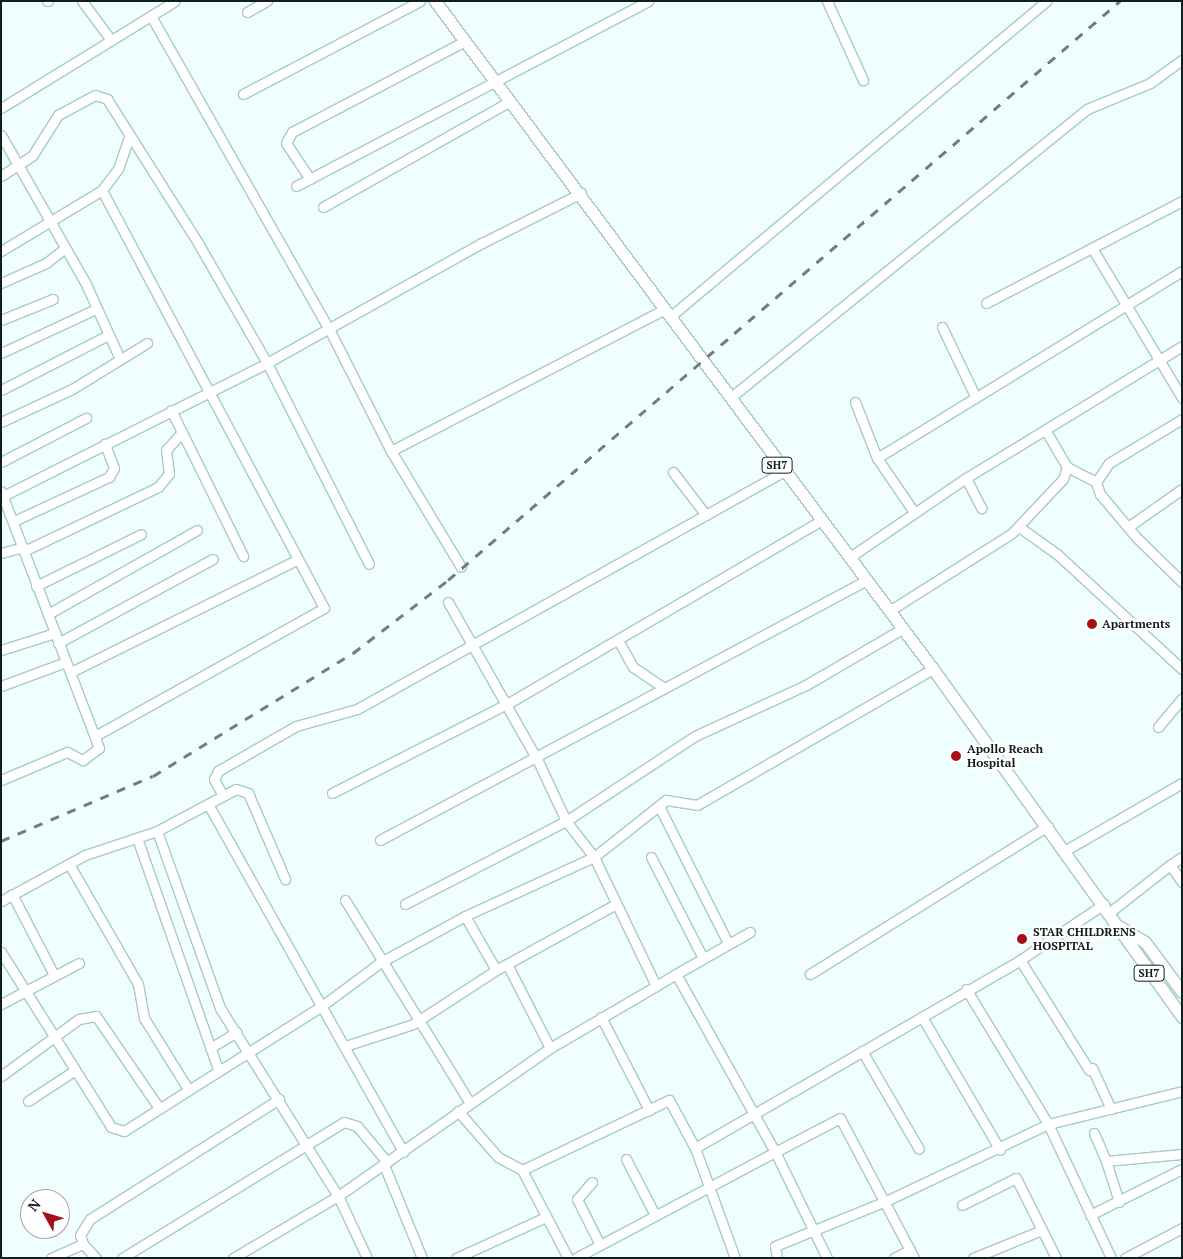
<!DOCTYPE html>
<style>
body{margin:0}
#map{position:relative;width:1183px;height:1259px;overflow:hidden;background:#f0fefd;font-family:"PT Serif",serif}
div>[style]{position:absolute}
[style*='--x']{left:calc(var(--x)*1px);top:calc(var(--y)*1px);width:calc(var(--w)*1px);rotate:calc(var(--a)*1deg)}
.roads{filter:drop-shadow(1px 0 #a7cac8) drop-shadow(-1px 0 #a7cac8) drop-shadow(0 1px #a7cac8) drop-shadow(0 -1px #a7cac8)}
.minor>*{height:9px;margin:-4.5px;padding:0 4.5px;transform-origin:4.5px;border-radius:4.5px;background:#fff}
.major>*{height:11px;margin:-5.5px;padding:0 5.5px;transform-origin:5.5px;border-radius:5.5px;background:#fff}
.rail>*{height:2.5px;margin-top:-1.25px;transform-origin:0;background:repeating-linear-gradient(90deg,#6f7d7c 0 9px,transparent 0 18px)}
.dots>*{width:14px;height:14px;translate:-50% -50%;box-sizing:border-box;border:2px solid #fff;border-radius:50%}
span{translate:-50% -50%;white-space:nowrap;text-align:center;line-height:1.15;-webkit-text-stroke:4.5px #fff;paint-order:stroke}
.shield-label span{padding:1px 4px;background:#fff;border:1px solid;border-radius:4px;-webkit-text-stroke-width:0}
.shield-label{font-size:11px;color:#101e1d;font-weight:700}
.poi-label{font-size:12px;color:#101e1d;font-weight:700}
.left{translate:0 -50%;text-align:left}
.frame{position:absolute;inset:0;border:2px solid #101e1d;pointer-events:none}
.north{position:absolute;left:20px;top:1189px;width:50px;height:50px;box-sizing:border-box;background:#fff;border:1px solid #9fa5a5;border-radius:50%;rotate:309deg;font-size:14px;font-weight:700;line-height:20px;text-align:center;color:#101e1d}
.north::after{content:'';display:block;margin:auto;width:18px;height:22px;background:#a60f15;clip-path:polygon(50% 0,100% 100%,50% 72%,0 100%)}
</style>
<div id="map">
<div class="roads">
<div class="minor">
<i style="--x:47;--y:1;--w:1;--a:0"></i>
<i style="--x:82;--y:1;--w:49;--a:53.4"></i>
<i style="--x:827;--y:1;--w:87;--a:65.5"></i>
<i style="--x:247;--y:12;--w:23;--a:-29"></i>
<i style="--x:151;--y:16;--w:358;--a:60.4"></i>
<i style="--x:328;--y:327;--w:139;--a:63.1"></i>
<i style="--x:391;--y:451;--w:135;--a:58.9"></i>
<i style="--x:243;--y:94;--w:200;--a:-27.7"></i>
<i style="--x:1;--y:108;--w:204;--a:-31.6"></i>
<i style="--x:1;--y:135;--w:169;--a:60.3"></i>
<i style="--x:85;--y:282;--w:82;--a:65.6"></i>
<i style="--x:1;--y:176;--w:37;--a:-33"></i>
<i style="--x:32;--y:156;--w:49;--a:-57.6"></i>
<i style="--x:58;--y:115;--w:42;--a:-28.4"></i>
<i style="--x:95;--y:95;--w:13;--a:18"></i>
<i style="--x:107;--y:99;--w:170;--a:57.7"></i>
<i style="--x:198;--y:243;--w:138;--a:60.1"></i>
<i style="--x:267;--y:363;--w:225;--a:63.1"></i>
<i style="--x:310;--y:179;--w:43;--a:-123.7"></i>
<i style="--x:286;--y:143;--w:13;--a:-61"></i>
<i style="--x:292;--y:132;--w:195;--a:-27.7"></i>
<i style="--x:296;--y:186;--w:398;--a:-27.7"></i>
<i style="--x:323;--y:207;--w:215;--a:-29.5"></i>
<i style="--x:1092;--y:248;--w:175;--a:59"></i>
<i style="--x:1;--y:251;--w:118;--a:-31.1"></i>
<i style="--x:102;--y:190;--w:26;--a:-53"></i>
<i style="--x:118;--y:169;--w:34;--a:-71"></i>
<i style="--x:1;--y:283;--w:49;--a:-24"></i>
<i style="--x:46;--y:263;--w:24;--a:-38"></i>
<i style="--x:986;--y:303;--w:221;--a:-27.5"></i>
<i style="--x:671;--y:316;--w:490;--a:-40"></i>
<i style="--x:1;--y:320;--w:56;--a:-22"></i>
<i style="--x:942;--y:327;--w:76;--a:64.4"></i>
<i style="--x:1;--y:353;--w:105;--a:-24.9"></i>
<i style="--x:1;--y:390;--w:120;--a:-27.2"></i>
<i style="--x:730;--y:398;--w:459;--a:-39"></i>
<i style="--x:1087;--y:109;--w:68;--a:-22.4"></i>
<i style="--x:1150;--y:83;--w:39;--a:-36"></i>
<i style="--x:855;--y:402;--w:60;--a:68.6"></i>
<i style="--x:877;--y:458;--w:65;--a:55.6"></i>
<i style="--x:171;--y:410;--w:163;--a:63.7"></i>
<i style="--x:1182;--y:419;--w:85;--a:148.9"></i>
<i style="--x:1109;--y:463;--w:23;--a:124"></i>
<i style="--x:1096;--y:482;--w:13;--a:72"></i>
<i style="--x:1100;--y:494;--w:56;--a:50.1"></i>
<i style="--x:1136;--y:537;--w:64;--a:44.4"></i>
<i style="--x:1;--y:422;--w:78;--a:-24.9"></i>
<i style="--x:72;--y:389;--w:88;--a:-31.5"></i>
<i style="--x:391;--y:451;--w:309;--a:-27.4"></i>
<i style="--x:877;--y:458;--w:358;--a:-31.5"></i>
<i style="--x:1;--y:462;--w:96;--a:-27.4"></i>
<i style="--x:1067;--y:467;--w:33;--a:27"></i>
<i style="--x:673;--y:472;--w:54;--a:52.5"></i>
<i style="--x:966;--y:478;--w:34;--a:63"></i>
<i style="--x:3;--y:496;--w:296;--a:-26.7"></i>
<i style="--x:267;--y:363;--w:246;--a:-29.2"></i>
<i style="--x:482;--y:243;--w:111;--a:-26.8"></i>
<i style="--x:14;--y:521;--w:105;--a:-24.9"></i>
<i style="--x:109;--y:477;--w:10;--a:-61"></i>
<i style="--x:114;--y:468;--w:26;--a:-111"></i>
<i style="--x:1019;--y:527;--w:47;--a:35.4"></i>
<i style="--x:1057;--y:554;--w:170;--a:42.6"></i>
<i style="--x:1128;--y:527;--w:66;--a:-35.1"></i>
<i style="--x:24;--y:551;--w:148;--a:-25.5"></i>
<i style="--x:158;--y:487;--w:17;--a:-50"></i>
<i style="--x:169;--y:474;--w:24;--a:-97"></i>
<i style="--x:166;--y:450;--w:24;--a:-48"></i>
<i style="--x:1;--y:553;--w:23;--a:-15"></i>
<i style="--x:850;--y:557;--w:140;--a:-34.3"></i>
<i style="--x:966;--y:478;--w:253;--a:-31.4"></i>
<i style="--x:36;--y:586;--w:117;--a:-26.3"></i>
<i style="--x:448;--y:602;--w:180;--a:60.5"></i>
<i style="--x:537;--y:759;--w:68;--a:64.9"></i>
<i style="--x:566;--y:821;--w:46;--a:52.1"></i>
<i style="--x:594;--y:857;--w:143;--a:64.3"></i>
<i style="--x:656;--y:986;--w:23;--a:-31"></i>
<i style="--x:676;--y:974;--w:204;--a:60.9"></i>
<i style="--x:775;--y:1152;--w:225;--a:152"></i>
<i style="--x:889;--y:611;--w:144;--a:-32.3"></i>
<i style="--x:1011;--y:534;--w:76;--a:-46.6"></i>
<i style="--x:1063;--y:479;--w:13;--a:-72"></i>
<i style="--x:1067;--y:467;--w:42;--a:-120.3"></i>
<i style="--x:48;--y:614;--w:171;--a:-29.4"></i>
<i style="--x:618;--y:640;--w:31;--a:61"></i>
<i style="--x:633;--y:667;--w:36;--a:34"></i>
<i style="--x:58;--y:643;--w:176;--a:-28.5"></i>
<i style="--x:1;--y:650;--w:57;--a:-17.5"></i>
<i style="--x:71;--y:672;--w:250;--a:-26.4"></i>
<i style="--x:1;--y:686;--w:69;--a:-20.3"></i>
<i style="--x:1158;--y:727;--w:38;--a:-50"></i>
<i style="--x:95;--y:736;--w:262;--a:-29.2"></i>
<i style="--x:324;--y:608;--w:473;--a:-118"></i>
<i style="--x:1;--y:780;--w:72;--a:-23"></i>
<i style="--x:67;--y:752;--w:18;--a:27"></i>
<i style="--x:83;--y:760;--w:20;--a:-37"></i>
<i style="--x:99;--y:748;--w:275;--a:-110.9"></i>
<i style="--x:332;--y:793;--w:196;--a:-27"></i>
<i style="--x:507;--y:704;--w:365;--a:-30.3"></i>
<i style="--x:222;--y:794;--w:17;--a:-118"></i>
<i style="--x:214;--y:779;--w:9;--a:-63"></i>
<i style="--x:218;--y:771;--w:90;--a:-30"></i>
<i style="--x:296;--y:726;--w:63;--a:-15.6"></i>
<i style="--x:357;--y:709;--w:487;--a:-29.1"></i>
<i style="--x:208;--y:804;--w:399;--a:60.7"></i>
<i style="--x:659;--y:806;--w:153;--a:63.3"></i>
<i style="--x:157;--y:831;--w:188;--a:70.4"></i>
<i style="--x:220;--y:1008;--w:222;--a:57.9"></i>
<i style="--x:338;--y:1196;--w:68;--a:64.9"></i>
<i style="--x:137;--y:838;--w:245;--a:70.7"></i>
<i style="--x:380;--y:840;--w:552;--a:-28.1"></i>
<i style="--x:1066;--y:850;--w:134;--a:-30"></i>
<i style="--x:651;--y:857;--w:114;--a:62.8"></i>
<i style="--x:1182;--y:857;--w:14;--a:146"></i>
<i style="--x:1170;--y:865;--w:21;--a:55"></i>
<i style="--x:69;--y:864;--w:138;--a:60.1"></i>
<i style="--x:138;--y:984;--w:35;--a:80"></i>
<i style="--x:144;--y:1018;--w:84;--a:58.2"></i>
<i style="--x:12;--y:894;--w:89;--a:62.6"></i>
<i style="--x:345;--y:900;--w:238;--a:58.4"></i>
<i style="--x:1;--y:901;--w:96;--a:-28.7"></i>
<i style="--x:85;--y:855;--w:76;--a:-18.4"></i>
<i style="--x:157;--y:831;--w:89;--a:-28"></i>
<i style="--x:236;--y:789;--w:13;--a:18"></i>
<i style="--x:248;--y:793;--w:94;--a:66.7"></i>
<i style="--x:405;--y:904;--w:181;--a:-27.3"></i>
<i style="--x:566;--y:821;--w:154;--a:-33.4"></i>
<i style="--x:695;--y:736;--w:122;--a:-24.7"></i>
<i style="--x:806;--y:685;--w:111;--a:-30.3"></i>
<i style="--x:1110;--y:912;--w:76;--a:-38.1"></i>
<i style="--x:465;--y:916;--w:62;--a:60.1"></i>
<i style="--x:1;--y:952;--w:207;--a:57.8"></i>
<i style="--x:111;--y:1127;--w:14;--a:17"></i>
<i style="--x:124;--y:1131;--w:236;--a:-32.3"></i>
<i style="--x:323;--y:1005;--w:72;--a:-36.6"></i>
<i style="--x:381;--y:962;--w:96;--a:-28.7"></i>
<i style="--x:465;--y:916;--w:142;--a:-24.6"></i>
<i style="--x:594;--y:857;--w:92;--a:-38.4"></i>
<i style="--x:666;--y:800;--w:31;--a:9"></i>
<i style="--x:697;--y:805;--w:272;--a:-30"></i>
<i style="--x:1020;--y:960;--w:130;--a:57.9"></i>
<i style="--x:507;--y:964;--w:94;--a:62.9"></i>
<i style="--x:676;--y:974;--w:85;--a:-29.6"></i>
<i style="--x:810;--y:974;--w:280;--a:-31.9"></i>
<i style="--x:966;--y:989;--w:158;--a:58.7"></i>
<i style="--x:1048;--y:1124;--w:148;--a:64.8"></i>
<i style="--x:1;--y:1004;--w:88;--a:-27.7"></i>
<i style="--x:601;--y:1017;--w:105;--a:62.7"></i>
<i style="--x:922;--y:1017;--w:154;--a:59.6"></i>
<i style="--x:345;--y:1046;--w:71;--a:-17.9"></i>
<i style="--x:413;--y:1024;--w:99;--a:-33"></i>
<i style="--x:496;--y:970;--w:137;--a:-28.8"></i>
<i style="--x:210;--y:1048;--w:31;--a:-31"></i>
<i style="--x:862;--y:1051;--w:113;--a:59.8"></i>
<i style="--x:1092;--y:1068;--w:45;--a:65.1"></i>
<i style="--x:1;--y:1076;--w:97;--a:-36.2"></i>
<i style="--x:79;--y:1019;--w:17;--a:-10"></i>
<i style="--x:96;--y:1016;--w:112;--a:55.6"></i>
<i style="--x:28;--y:1101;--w:56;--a:-33.4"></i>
<i style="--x:458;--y:1111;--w:61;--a:49"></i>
<i style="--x:498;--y:1157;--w:27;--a:28"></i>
<i style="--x:1094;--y:1133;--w:30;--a:67"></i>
<i style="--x:1106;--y:1161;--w:76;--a:-5.3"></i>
<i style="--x:695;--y:1148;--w:375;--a:-30"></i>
<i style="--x:1020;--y:960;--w:101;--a:-33.7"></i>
<i style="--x:626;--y:1159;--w:63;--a:62.6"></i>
<i style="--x:1106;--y:1161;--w:43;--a:72.4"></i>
<i style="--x:384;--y:1165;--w:100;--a:67.8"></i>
<i style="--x:592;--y:1182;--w:23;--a:131"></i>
<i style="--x:577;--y:1199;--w:51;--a:63.4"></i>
<i style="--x:962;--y:1205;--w:60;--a:-26.6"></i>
<i style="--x:1016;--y:1178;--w:89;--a:63.4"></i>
<i style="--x:1090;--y:1215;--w:103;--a:-26.6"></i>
<i style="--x:83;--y:1244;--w:9;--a:-108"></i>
<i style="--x:80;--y:1235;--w:19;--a:-58"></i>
<i style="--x:90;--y:1219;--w:224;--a:-32.4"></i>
<i style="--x:51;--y:1258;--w:35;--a:-24"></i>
<i style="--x:83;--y:1244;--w:19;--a:47"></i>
<i style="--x:122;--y:1258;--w:260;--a:-31.5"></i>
<i style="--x:344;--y:1122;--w:14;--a:17"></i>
<i style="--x:357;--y:1126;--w:47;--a:50.2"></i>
<i style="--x:233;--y:1258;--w:122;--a:-30.6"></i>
<i style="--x:338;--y:1196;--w:259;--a:-34.9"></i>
<i style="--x:550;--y:1048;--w:123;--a:-30.3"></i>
<i style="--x:456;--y:1258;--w:99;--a:-24.5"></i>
<i style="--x:568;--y:1258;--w:99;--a:-117.6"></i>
<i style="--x:522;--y:1170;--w:163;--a:-25.5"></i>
<i style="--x:669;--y:1100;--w:55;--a:61.6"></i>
<i style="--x:695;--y:1148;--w:117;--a:70"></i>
<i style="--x:777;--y:1258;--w:12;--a:-99"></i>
<i style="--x:775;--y:1246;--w:120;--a:-22.1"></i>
<i style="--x:886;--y:1201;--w:179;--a:-25.4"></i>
<i style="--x:1048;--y:1124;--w:138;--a:-13.8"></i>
<i style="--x:827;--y:1258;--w:118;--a:-116.1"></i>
<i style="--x:775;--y:1152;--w:73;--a:-27.6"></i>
<i style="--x:840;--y:1118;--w:158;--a:62.1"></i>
<i style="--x:894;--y:1258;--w:18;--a:-27"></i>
<i style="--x:973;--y:1258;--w:74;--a:-22.1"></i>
<i style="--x:1125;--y:1258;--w:64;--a:-27.8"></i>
</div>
<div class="major">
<i style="--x:435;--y:1;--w:833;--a:53.3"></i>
<i style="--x:933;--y:669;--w:428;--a:54.4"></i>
<i style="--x:1120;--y:927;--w:29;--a:31"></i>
<i style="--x:1145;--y:942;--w:62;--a:53.5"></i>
</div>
</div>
<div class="rail">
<i style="--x:1;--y:841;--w:165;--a:-23.2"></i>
<i style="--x:153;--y:776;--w:235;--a:-31.6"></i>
<i style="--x:353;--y:653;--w:120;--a:-37.5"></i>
<i style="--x:448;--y:580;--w:887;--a:-40.75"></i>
</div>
<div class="dots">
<i style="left:1092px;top:624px;background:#a60f15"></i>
<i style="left:956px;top:756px;background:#a60f15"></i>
<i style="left:1022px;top:939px;background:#a60f15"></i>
</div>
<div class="shield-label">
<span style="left:777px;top:465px">SH7</span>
<span style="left:1149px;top:973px">SH7</span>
</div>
<div class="poi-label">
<span class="left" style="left:1102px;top:624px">Apartments</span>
<span class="left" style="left:967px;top:756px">Apollo Reach<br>Hospital</span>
<span class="left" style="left:1033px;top:939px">STAR CHILDRENS<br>HOSPITAL</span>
</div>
<div class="frame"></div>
<div class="north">N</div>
</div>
